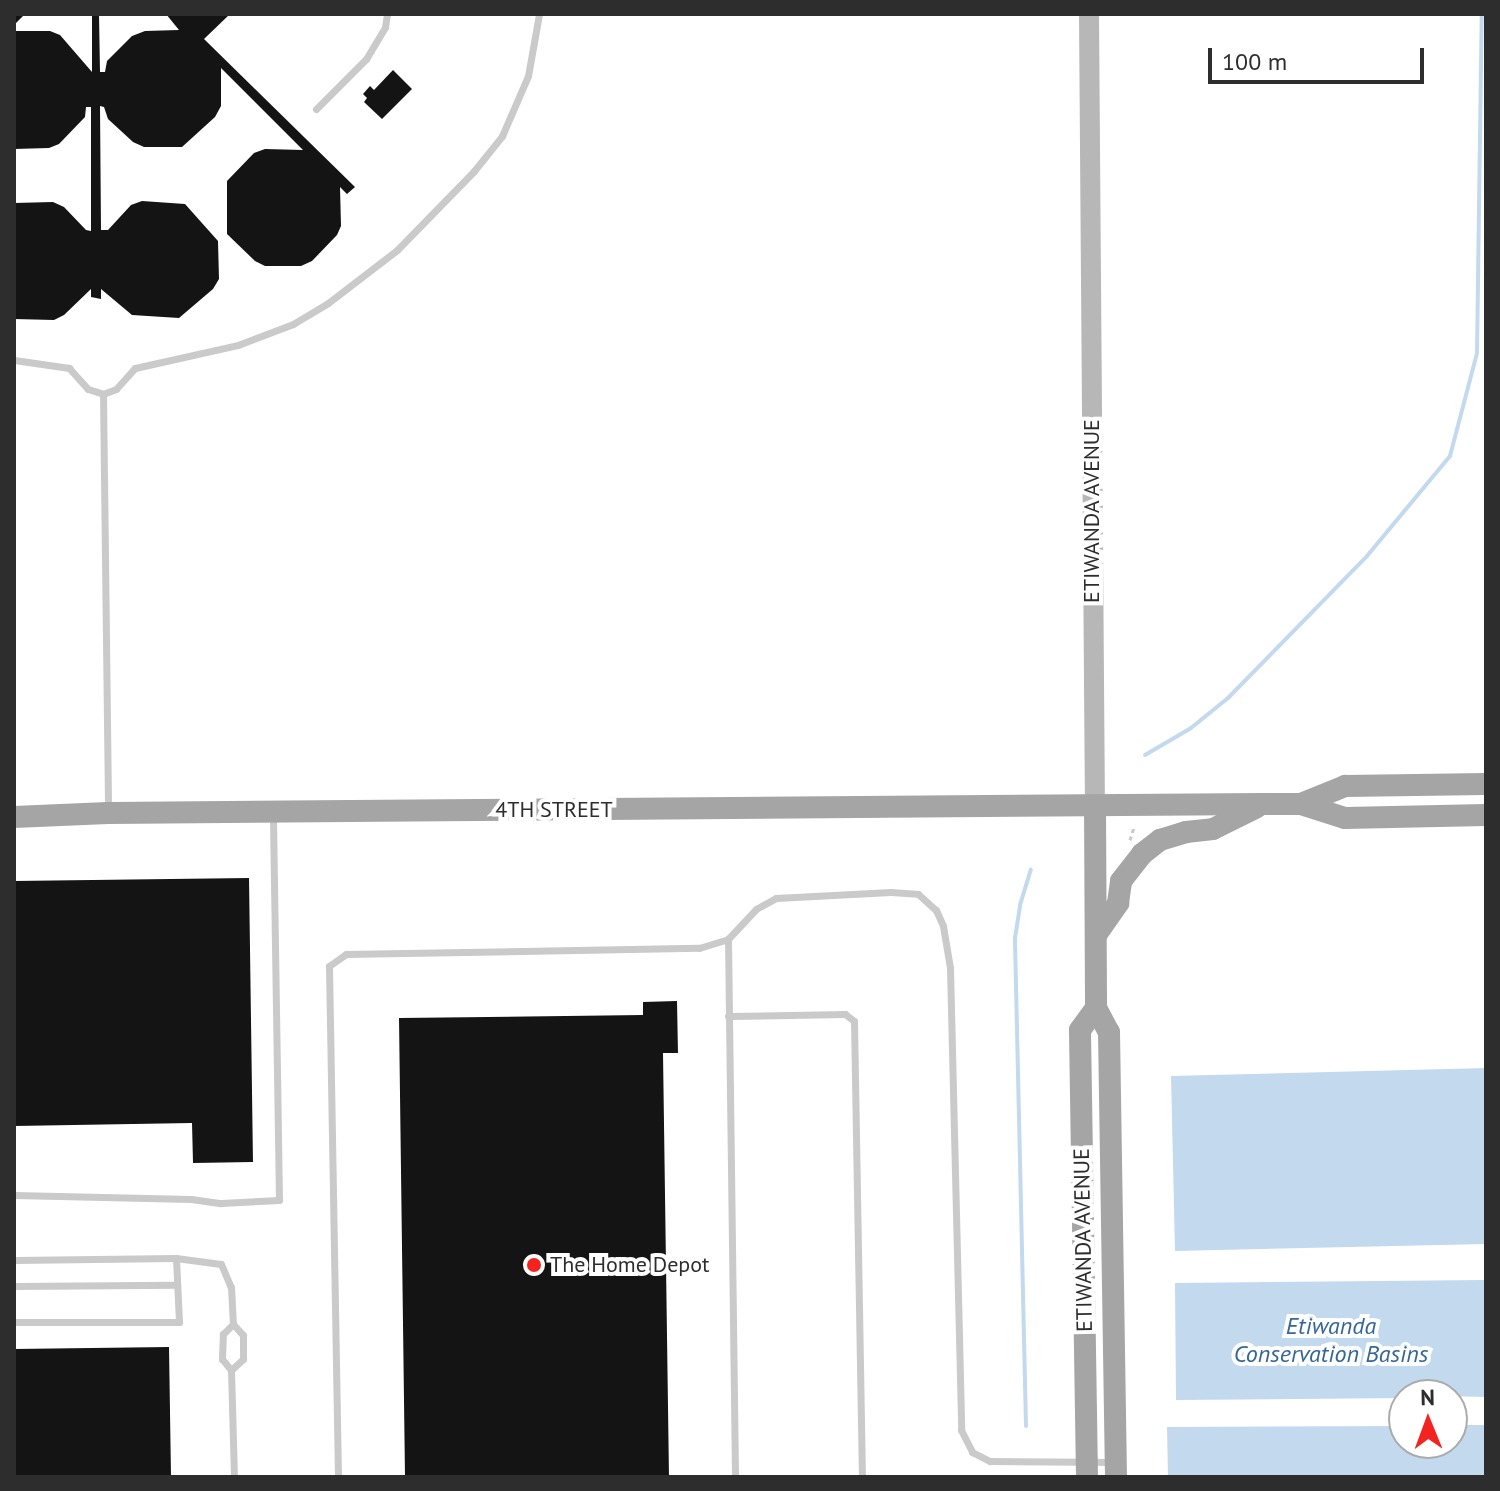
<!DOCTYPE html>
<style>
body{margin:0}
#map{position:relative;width:1500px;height:1491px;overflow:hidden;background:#fff;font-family:"PT Sans",sans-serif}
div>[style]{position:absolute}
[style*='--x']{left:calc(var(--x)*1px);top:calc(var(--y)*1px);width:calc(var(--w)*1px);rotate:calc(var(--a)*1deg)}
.water>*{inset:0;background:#c3d9ee}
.stream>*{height:4px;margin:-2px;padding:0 2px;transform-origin:2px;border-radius:2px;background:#c3d9ee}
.building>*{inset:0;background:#141414}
.path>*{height:3px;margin-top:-1.5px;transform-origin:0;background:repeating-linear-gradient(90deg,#cacaca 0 4px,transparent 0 8px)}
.lane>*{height:7px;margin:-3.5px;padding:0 3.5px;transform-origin:3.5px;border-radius:3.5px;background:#cacaca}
.secondary>*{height:20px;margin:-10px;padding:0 10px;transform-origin:10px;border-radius:10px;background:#b7b7b7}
.primary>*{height:22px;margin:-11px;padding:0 11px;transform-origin:11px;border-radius:11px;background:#a5a5a5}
.dots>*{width:22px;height:22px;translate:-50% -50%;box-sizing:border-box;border:4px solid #fff;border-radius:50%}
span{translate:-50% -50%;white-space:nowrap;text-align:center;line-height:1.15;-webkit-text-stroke:8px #fff;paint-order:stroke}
.street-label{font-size:22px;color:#2d2d2d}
.poi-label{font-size:22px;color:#2d2d2d}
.left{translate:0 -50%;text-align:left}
.water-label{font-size:24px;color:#356695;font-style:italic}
.frame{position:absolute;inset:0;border:16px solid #2d2d2d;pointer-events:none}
.north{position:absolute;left:1388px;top:1379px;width:80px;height:80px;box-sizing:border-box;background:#fff;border:2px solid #ababab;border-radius:50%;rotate:359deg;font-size:22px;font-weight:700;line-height:32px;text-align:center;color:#2d2d2d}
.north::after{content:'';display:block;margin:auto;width:28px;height:36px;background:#f3241f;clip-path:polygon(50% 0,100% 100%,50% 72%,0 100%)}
.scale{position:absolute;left:1208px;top:48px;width:216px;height:36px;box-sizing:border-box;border:4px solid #2d2d2d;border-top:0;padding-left:10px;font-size:24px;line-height:28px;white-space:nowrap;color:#2d2d2d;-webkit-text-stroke:6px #fff;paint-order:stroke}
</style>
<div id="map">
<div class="water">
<i style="clip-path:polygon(1486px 1068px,1486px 1244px,1175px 1251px,1171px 1076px)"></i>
<i style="clip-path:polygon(1486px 1280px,1486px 1397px,1404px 1395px,1404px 1398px,1176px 1400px,1175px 1283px)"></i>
<i style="clip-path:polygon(1452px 1425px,1486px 1425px,1486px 1477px,1168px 1477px,1167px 1427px,1404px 1426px,1404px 1443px,1452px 1443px)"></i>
</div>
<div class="stream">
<i style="--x:1145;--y:755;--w:53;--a:-30.4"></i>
<i style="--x:1191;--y:728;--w:48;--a:-39"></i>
<i style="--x:1228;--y:698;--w:199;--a:-45.6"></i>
<i style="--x:1367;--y:556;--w:130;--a:-50.3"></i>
<i style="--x:1450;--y:456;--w:106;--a:-75.3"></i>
<i style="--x:1477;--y:353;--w:339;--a:-89.2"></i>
<i style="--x:1026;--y:1426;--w:488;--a:-91.3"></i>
<i style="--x:1015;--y:938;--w:33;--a:-81"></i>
<i style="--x:1020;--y:905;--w:37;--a:-73"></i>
</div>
<div class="building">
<i style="clip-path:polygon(14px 14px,25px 14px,14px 25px)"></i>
<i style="clip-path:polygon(92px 14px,99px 14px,100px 72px,105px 72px,107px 61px,132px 36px,145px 31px,179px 30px,166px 14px,230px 14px,204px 39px,355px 187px,347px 194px,340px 187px,341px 226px,337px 235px,312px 261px,301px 266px,265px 266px,255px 261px,227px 234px,227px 181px,254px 153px,265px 149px,303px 150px,221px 68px,221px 106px,215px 117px,182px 147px,144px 147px,133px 142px,108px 119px,104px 107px,100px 106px,101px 230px,108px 230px,131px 205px,142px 201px,185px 204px,218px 241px,219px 279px,213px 289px,179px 318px,132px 315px,101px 289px,101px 299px,91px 297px,91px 289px,64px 315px,54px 320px,14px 319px,14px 203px,53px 202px,64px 207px,86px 230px,91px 231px,91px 107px,86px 107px,85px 117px,59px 144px,49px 148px,14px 149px,14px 31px,50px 31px,60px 35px,92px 72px)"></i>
<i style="clip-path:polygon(393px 70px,412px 89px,382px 119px,364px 102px,367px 98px,363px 94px,370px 86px,374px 90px)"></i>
<i style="clip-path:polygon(249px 878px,253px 1162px,193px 1163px,192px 1123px,14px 1126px,14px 881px)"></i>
<i style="clip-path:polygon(677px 1001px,678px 1053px,663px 1053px,669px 1477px,405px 1477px,399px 1018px,643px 1015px,643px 1002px)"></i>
<i style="clip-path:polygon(169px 1347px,171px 1477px,14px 1477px,14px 1349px)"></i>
</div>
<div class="path">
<i style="--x:1130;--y:840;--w:14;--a:-73"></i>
</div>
<div class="lane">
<i style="--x:316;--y:109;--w:71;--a:-45"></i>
<i style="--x:366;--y:59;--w:37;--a:-59"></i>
<i style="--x:385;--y:27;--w:13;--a:-81"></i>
<i style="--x:14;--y:360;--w:56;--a:8.3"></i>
<i style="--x:69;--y:368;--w:28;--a:48"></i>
<i style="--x:88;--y:389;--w:16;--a:18"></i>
<i style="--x:103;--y:394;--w:14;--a:-21"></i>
<i style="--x:116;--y:389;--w:28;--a:-48"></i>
<i style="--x:135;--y:368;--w:106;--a:-12.6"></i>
<i style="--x:238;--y:345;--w:59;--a:-20.9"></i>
<i style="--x:293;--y:324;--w:41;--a:-31"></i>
<i style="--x:328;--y:303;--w:87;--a:-37.5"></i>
<i style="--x:397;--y:250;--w:110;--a:-45.7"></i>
<i style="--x:474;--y:171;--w:45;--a:-51.3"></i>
<i style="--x:502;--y:136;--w:65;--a:-66.6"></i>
<i style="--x:528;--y:76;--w:63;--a:-79.9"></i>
<i style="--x:103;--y:394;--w:418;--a:89.3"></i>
<i style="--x:728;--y:939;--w:538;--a:89.25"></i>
<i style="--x:728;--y:1016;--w:117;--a:-1"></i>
<i style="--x:845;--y:1014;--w:11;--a:38"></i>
<i style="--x:854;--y:1021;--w:456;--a:89"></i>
<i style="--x:14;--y:1195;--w:177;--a:1.3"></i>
<i style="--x:191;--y:1199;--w:30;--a:8"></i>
<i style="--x:221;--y:1203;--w:58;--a:-3"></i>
<i style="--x:279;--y:1200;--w:384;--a:-90.9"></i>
<i style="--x:14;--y:1260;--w:162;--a:-0.7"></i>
<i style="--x:176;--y:1258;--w:45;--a:7.6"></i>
<i style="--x:221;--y:1264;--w:25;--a:67"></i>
<i style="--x:231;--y:1287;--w:37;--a:87"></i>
<i style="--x:233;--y:1324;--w:15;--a:48"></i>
<i style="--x:243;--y:1335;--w:24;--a:90"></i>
<i style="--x:243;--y:1359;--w:16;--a:137"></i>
<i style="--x:231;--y:1370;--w:14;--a:-129"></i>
<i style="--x:222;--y:1359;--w:25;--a:-88"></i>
<i style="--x:223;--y:1334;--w:14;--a:-45"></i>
<i style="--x:14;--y:1286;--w:163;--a:-0.4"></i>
<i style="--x:14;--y:1322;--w:165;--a:0"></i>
<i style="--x:179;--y:1322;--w:64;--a:-92.7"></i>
<i style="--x:231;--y:1370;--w:107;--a:88.4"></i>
<i style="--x:338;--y:1477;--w:511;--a:-91.01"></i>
<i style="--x:329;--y:966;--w:21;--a:-35"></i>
<i style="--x:346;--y:954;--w:353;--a:-1"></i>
<i style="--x:699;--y:948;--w:30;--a:-17"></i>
<i style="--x:728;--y:939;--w:41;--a:-47"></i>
<i style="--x:756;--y:909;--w:23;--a:-29"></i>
<i style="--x:776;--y:898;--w:115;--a:-3"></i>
<i style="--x:891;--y:892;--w:27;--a:4"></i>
<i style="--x:918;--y:894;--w:24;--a:42"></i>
<i style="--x:936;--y:910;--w:17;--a:66"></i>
<i style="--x:943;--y:926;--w:43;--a:80.5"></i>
<i style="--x:950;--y:968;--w:462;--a:88.6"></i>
<i style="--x:961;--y:1430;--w:25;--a:63"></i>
<i style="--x:972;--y:1452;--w:20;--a:27"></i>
<i style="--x:990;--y:1461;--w:124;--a:0.5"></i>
</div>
<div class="secondary">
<i style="--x:1089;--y:14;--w:793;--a:89.57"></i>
</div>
<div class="primary">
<i style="--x:1301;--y:804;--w:48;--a:-22.2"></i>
<i style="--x:1345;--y:786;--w:141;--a:-0.8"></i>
<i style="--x:1095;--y:807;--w:201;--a:89.7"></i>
<i style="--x:1096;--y:1008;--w:27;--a:62"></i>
<i style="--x:1109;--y:1032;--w:445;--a:89.1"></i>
<i style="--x:14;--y:817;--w:94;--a:-2.4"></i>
<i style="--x:108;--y:813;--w:1156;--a:-0.45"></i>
<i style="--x:1264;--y:804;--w:37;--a:0"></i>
<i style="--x:1301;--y:804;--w:46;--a:17.7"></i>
<i style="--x:1345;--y:818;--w:141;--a:-1.2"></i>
<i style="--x:1096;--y:935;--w:39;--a:-55"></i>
<i style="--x:1118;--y:903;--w:22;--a:-82"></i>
<i style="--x:1121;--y:881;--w:34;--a:-52"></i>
<i style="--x:1142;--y:854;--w:23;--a:-38"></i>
<i style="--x:1160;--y:840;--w:27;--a:-17"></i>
<i style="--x:1186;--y:832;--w:27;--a:-6"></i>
<i style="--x:1213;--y:829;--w:49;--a:-26.6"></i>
<i style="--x:1087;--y:1477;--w:447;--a:-90.9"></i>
<i style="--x:1080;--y:1030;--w:27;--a:-54"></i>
</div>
<div class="dots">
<i style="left:534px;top:1265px;background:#f3241f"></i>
</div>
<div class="street-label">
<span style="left:1092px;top:511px;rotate:-90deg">ETIWANDA AVENUE</span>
<span style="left:554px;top:810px">4TH STREET</span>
<span style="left:1083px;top:1240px;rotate:-91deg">ETIWANDA AVENUE</span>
</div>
<div class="poi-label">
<span class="left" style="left:550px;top:1265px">The Home Depot</span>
</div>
<div class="water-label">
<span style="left:1331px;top:1340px">Etiwanda<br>Conservation Basins</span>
</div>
<div class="frame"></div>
<div class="north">N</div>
<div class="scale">100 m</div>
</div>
